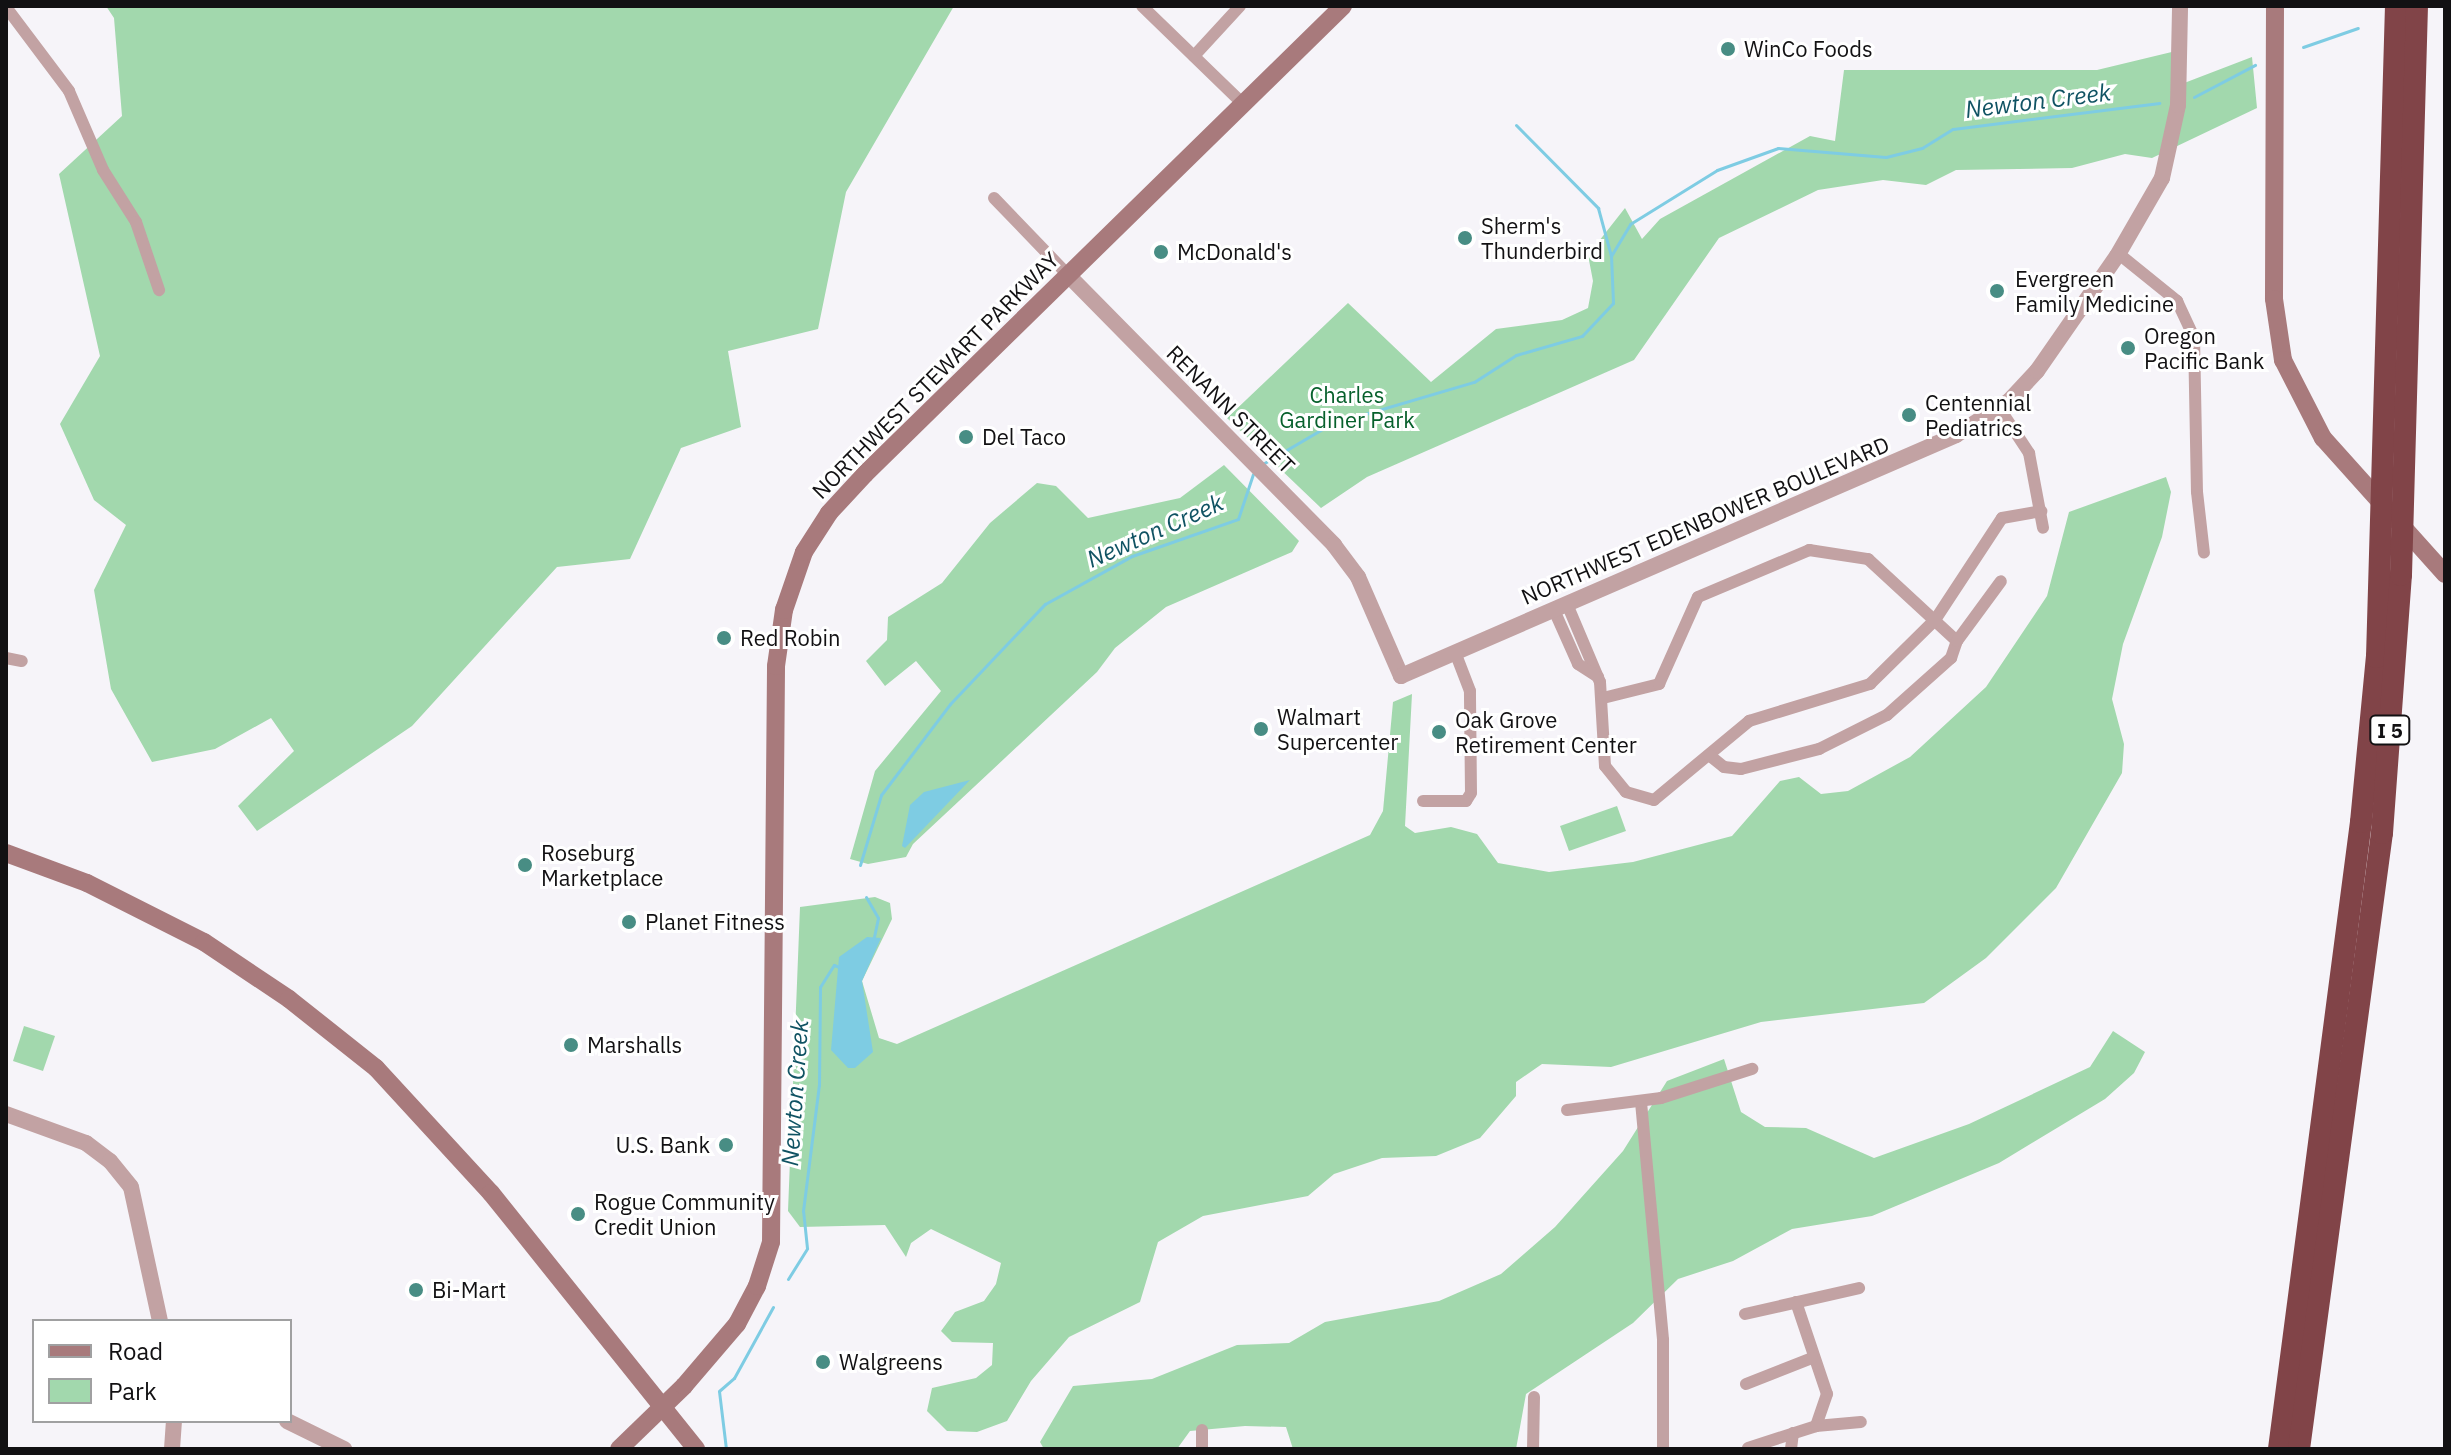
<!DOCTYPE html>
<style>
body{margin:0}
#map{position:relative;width:2451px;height:1455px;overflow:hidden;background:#f6f4f9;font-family:"IBM Plex Sans",sans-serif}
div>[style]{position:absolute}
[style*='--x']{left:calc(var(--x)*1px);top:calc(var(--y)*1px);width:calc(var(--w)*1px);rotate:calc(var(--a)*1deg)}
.green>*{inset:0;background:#a2d8ad}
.water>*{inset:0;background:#7ecce3}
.stream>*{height:3px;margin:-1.5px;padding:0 1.5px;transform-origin:1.5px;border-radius:1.5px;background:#7ecce3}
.minor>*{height:12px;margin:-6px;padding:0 6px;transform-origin:6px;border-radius:6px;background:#c2a2a3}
.tertiary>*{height:16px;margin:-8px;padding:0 8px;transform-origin:8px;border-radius:8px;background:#c2a2a3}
.secondary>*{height:18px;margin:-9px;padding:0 9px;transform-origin:9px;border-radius:9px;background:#a87a7c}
.motorway>*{height:22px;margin:-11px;padding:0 11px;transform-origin:11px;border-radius:11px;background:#814448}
.dots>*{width:22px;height:22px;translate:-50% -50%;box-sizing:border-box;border:4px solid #fff;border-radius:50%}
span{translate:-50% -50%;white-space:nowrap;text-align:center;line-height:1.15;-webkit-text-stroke:6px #fff;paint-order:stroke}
.shield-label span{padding:2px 6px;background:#fff;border:2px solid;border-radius:6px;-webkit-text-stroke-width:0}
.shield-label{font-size:20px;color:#121113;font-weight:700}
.poi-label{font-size:22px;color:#121113}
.left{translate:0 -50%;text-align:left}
.right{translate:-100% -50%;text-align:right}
.street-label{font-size:22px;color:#121113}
.park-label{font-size:22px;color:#07602c}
.water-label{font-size:24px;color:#105363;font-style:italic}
.frame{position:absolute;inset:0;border:8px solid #121113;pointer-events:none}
.legend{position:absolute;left:32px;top:1319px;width:260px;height:104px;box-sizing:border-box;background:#fff;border:2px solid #a0a0a1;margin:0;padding:10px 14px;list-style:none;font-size:24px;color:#121113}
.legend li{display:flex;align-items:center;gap:16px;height:40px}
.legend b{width:40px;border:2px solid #a0a0a1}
</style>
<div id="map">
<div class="green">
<i style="clip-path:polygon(106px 6px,954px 6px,846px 192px,818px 329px,728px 351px,741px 427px,681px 448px,630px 559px,557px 567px,412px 726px,257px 831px,238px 806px,294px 751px,271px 718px,215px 749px,152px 762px,111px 689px,94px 590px,126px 525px,94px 500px,60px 424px,100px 356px,59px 174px,122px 116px,114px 18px)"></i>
<i style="clip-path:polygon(2180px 50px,2179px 85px,2252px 57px,2257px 108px,2152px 158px,2125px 154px,2072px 168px,1956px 170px,1926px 185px,1883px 180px,1818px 190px,1719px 238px,1634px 360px,1367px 477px,1321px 508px,1227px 418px,1348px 303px,1431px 382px,1496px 329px,1562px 320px,1588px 308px,1593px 281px,1588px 255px,1625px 208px,1642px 239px,1660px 219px,1810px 136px,1835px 141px,1844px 70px,2097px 70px)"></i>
<i style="clip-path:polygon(1224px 465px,1299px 541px,1292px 552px,1166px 607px,1115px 648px,1097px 672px,913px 844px,906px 857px,868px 864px,850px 859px,875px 771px,941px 691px,916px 661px,885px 686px,866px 661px,887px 640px,888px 617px,942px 583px,990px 523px,1037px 483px,1056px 486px,1088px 518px,1180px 498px)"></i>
<i style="clip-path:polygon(2166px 477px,2171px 492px,2162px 537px,2123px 644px,2112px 699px,2124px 744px,2122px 773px,2056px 888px,1986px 958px,1924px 1003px,1761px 1022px,1611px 1067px,1542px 1064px,1516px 1082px,1516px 1096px,1480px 1138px,1436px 1156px,1382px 1158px,1334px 1174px,1308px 1196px,1203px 1216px,1158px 1242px,1140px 1302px,1069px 1337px,1031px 1381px,1007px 1421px,977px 1432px,947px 1431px,927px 1411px,932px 1388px,976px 1378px,992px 1365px,993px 1343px,952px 1342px,941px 1331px,955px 1312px,984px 1301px,996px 1284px,1001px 1263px,931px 1229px,911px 1243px,906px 1257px,885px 1225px,800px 1227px,788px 1211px,800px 907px,875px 897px,890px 903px,892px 919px,862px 981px,879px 1038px,897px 1044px,1370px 835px,1383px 811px,1393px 702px,1412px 694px,1405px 826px,1415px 833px,1451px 827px,1477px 834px,1498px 863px,1549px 872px,1633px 862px,1732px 836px,1780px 781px,1799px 777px,1821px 794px,1848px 791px,1910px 757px,1986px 687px,2047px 596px,2069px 512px)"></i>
<i style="clip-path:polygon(1617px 806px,1626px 831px,1569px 851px,1560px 826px)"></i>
<i style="clip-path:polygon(24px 1026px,55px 1036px,43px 1071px,13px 1061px)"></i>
<i style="clip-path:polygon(2113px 1031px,2145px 1052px,2134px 1073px,2105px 1099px,1999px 1163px,1872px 1216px,1792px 1229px,1733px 1261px,1678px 1279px,1633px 1323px,1526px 1394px,1516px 1449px,1293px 1449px,1286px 1427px,1245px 1426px,1190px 1431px,1177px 1449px,1044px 1449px,1040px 1442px,1073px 1386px,1152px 1379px,1237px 1345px,1289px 1343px,1325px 1322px,1439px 1301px,1501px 1274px,1555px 1227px,1623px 1151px,1667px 1081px,1724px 1059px,1741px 1112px,1765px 1127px,1806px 1128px,1874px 1158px,1969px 1124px,2090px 1067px)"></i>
</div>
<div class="water">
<i style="clip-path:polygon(970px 780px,905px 848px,902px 846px,910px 805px,924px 792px)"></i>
<i style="clip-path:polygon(867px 937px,881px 938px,862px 981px,873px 1052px,855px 1068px,848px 1068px,831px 1050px,839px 957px)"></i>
</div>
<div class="stream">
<i style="--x:2303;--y:47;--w:58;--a:-19.1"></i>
<i style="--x:2194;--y:97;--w:69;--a:-27.7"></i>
<i style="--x:1516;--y:125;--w:117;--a:45.3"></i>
<i style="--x:1598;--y:208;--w:50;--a:74.8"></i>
<i style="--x:1261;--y:465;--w:81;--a:-30.4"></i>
<i style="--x:1331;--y:424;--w:149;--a:-16.4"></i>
<i style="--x:1474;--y:382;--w:50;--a:-32.7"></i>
<i style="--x:1516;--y:355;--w:69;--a:-16.1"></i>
<i style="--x:1582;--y:336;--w:45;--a:-46.8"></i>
<i style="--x:1613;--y:303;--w:47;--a:-92.4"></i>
<i style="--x:1611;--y:256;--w:37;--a:-59"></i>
<i style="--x:1630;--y:224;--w:102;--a:-31.8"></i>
<i style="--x:1717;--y:170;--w:65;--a:-19.8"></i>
<i style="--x:1778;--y:148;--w:108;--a:4.8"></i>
<i style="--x:1886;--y:157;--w:37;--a:-14"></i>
<i style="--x:1922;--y:148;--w:36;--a:-32"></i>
<i style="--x:1953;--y:129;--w:208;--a:-7.2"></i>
<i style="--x:860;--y:865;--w:73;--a:-73.3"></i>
<i style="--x:881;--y:795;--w:114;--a:-52.8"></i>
<i style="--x:950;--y:704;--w:138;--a:-46.5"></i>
<i style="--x:1045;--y:604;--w:99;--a:-28.9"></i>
<i style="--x:1132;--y:556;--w:112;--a:-19.2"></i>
<i style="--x:1238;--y:519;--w:47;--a:-71.6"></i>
<i style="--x:866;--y:897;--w:24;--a:60"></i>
<i style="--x:878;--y:918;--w:24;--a:102"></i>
<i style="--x:788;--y:1279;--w:36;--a:-58"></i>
<i style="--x:807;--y:1248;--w:37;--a:-96"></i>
<i style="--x:803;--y:1211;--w:127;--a:-82.8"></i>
<i style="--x:819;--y:1085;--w:98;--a:-89.4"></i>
<i style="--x:820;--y:987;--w:26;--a:-58"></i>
<i style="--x:834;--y:965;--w:5;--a:22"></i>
<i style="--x:726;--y:1449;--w:58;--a:-96.9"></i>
<i style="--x:719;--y:1391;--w:20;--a:-41"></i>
<i style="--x:734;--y:1378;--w:81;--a:-61.2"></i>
</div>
<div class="minor">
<i style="--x:1142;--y:6;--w:141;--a:44.1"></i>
<i style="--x:6;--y:7;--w:105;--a:53.1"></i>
<i style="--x:69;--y:91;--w:86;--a:66.7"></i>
<i style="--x:103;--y:170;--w:62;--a:57.6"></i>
<i style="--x:136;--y:222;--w:72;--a:71.3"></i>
<i style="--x:1194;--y:56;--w:68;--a:-47.4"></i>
<i style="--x:994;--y:198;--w:108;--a:46.1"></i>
<i style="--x:2119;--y:254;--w:75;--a:39"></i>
<i style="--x:2177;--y:301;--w:40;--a:65"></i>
<i style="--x:2194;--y:337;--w:155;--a:88.9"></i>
<i style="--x:2197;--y:492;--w:61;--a:83.5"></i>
<i style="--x:2000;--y:409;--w:53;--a:56.6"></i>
<i style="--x:2029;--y:453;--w:76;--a:79.4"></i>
<i style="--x:1567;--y:604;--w:85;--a:67.1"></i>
<i style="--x:1600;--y:682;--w:84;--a:86.6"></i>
<i style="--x:1605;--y:766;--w:33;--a:51"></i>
<i style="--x:1626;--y:792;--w:29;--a:16"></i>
<i style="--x:1654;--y:800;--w:124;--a:-39.7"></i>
<i style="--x:1749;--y:721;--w:127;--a:-17"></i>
<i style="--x:1870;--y:684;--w:91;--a:-44.6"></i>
<i style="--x:1935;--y:620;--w:122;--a:-56.7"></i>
<i style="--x:2002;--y:518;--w:40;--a:-10"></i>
<i style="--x:1554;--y:610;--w:59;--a:66"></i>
<i style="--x:1578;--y:664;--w:24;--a:33"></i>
<i style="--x:6;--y:658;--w:16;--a:11"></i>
<i style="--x:1603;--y:698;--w:58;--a:-14"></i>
<i style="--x:1659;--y:684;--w:95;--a:-65.9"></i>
<i style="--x:1698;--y:597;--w:121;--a:-22.9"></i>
<i style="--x:1809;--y:550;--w:60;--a:8.7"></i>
<i style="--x:1868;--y:559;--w:121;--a:42.7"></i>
<i style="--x:1709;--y:755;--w:19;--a:39"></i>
<i style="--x:1724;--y:767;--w:17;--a:7"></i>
<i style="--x:1741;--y:769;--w:81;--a:-14.4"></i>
<i style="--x:1819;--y:749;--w:76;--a:-26.6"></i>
<i style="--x:1887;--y:715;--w:86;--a:-41.7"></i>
<i style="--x:1951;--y:658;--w:18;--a:-71"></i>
<i style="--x:1957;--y:641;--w:74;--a:-53.7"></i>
<i style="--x:1423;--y:801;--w:43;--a:0"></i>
<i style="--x:1466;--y:801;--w:9;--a:-58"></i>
<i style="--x:1471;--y:793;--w:102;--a:-90.6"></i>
<i style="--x:1470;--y:691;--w:42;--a:-111"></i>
<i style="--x:1641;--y:1102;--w:239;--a:84.7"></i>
<i style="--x:1663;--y:1340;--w:109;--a:90"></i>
<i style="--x:1567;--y:1110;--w:95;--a:-7.3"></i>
<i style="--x:1661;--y:1098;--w:96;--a:-17.7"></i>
<i style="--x:1796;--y:1302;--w:97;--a:71.4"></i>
<i style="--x:1827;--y:1394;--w:34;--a:109"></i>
<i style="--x:1745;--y:1314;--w:117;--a:-12.8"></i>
<i style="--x:1746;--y:1384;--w:71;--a:-21.5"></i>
<i style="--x:1748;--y:1448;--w:71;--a:-17.9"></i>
<i style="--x:1816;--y:1426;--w:45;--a:-5.1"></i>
<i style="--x:1202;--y:1449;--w:19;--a:-90"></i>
<i style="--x:1533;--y:1449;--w:52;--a:-88.9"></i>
<i style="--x:1791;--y:1449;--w:16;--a:-83"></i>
</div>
<div class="tertiary">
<i style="--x:1069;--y:276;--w:378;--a:45.4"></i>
<i style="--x:1334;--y:545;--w:40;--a:53"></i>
<i style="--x:1358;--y:577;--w:108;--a:66.5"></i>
<i style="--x:1401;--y:676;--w:605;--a:-23.47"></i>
<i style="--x:1956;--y:435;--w:63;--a:-32.7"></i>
<i style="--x:2009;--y:401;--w:41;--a:-47"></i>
<i style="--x:2037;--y:371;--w:140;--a:-55.2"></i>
<i style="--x:2117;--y:256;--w:90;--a:-60"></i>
<i style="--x:2162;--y:178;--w:75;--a:-77.6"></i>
<i style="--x:2178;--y:105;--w:99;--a:-88.8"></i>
<i style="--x:6;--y:1114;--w:85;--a:19.9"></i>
<i style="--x:86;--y:1143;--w:30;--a:37"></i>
<i style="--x:110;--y:1161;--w:33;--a:51"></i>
<i style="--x:131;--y:1187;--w:137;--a:77.8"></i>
<i style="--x:287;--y:1421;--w:64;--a:26.2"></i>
<i style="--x:172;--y:1449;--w:28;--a:-86"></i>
</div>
<div class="secondary">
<i style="--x:2275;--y:6;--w:293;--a:90.2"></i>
<i style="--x:2274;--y:299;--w:62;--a:81.6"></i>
<i style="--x:2283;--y:360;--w:88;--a:62.9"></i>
<i style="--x:2323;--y:438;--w:183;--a:48.1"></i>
<i style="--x:6;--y:853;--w:86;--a:20.3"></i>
<i style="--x:87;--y:883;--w:131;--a:26.8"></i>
<i style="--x:204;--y:942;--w:102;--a:33.8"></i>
<i style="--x:289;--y:999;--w:111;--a:38.4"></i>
<i style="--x:376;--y:1068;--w:170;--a:47.4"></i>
<i style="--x:491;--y:1193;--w:328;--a:51.3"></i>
<i style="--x:619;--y:1449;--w:91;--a:-44.1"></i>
<i style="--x:684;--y:1386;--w:82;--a:-49.5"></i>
<i style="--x:737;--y:1324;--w:43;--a:-62.2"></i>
<i style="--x:757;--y:1286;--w:46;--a:-72.3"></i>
<i style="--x:771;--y:1242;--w:576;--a:-89.5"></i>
<i style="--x:776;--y:666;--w:57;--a:-81.9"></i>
<i style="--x:784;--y:610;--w:61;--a:-71"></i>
<i style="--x:804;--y:552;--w:46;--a:-57.3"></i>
<i style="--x:829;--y:513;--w:53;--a:-47.3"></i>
<i style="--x:865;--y:474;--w:669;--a:-44.39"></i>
</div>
<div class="motorway">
<i style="--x:2279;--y:1449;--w:632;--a:-82.55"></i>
<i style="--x:2361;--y:822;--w:166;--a:-84.5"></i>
<i style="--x:2377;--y:657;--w:651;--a:-88.33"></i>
<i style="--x:2299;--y:1449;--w:622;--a:-82.33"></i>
<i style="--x:2382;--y:833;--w:259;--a:-85.8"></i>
<i style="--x:2401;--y:575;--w:569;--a:-88.39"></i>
</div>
<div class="dots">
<i style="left:1728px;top:49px;background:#488d84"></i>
<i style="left:1465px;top:238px;background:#488d84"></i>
<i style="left:1161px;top:252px;background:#488d84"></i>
<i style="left:1997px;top:291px;background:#488d84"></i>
<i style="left:2128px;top:348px;background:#488d84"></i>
<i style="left:1909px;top:415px;background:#488d84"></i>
<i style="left:966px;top:437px;background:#488d84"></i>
<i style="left:724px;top:638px;background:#488d84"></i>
<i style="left:1261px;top:729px;background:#488d84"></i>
<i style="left:1439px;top:732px;background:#488d84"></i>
<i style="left:525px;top:865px;background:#488d84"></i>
<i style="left:629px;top:922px;background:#488d84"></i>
<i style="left:571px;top:1045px;background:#488d84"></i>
<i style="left:726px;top:1145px;background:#488d84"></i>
<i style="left:578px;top:1214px;background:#488d84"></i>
<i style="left:416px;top:1290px;background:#488d84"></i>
<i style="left:823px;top:1362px;background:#488d84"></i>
</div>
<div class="shield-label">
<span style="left:2390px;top:730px">I 5</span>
</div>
<div class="poi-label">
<span class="left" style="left:1744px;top:49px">WinCo Foods</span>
<span class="left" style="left:1481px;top:238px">Sherm's<br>Thunderbird</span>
<span class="left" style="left:1177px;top:252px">McDonald's</span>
<span class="left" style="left:2015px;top:291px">Evergreen<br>Family Medicine</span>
<span class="left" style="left:2144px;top:348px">Oregon<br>Pacific Bank</span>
<span class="left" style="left:1925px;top:415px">Centennial<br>Pediatrics</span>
<span class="left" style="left:982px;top:437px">Del Taco</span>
<span class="left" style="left:740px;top:638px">Red Robin</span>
<span class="left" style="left:1277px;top:729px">Walmart<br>Supercenter</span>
<span class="left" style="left:1455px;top:732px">Oak Grove<br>Retirement Center</span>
<span class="left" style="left:541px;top:865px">Roseburg<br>Marketplace</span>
<span class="left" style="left:645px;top:922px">Planet Fitness</span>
<span class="left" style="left:587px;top:1045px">Marshalls</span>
<span class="right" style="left:710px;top:1145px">U.S. Bank</span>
<span class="left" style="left:594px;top:1214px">Rogue Community<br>Credit Union</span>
<span class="left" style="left:432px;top:1290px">Bi-Mart</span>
<span class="left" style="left:839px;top:1362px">Walgreens</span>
</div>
<div class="street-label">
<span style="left:935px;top:375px;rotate:-45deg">NORTHWEST STEWART PARKWAY</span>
<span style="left:1231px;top:409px;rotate:45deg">RENANN STREET</span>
<span style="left:1705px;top:520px;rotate:-23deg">NORTHWEST EDENBOWER BOULEVARD</span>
</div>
<div class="park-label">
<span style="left:1347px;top:407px">Charles<br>Gardiner Park</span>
</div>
<div class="water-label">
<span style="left:2038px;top:101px;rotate:-7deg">Newton Creek</span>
<span style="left:1155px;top:531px;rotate:-24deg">Newton Creek</span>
<span style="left:795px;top:1093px;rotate:-86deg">Newton Creek</span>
</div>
<div class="frame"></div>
<ul class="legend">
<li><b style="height:10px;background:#a87a7c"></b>Road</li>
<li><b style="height:22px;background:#a2d8ad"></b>Park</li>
</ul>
</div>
